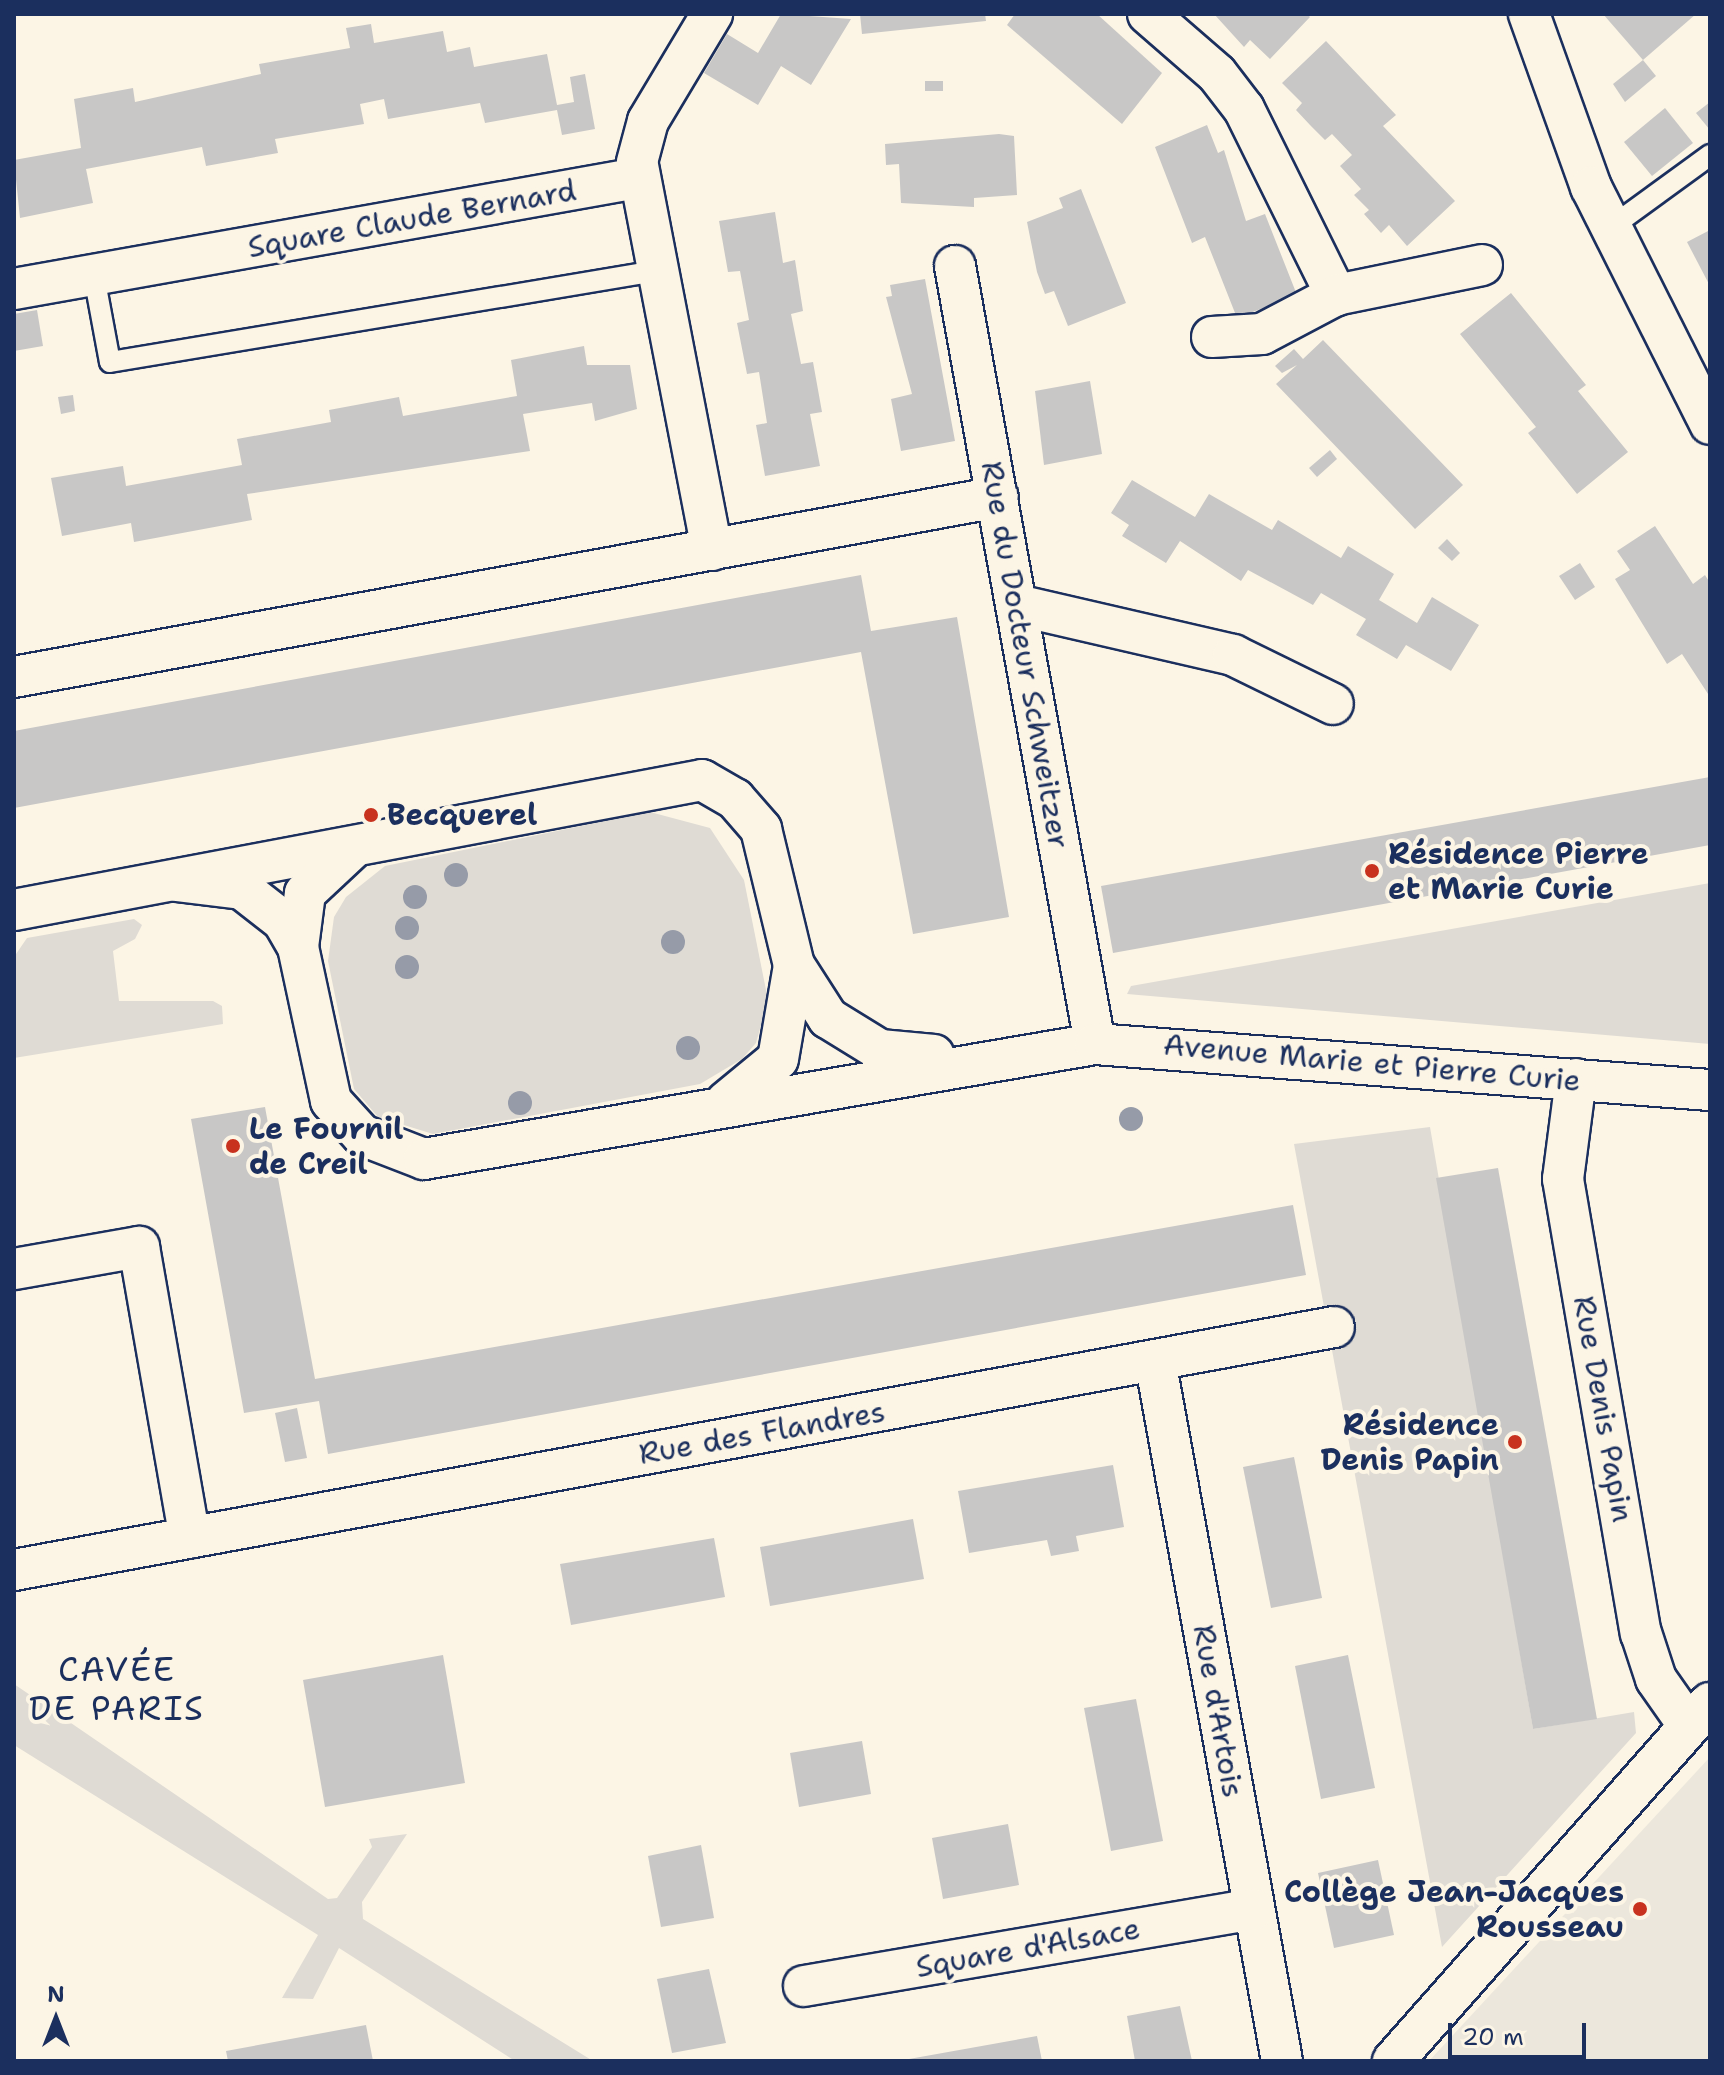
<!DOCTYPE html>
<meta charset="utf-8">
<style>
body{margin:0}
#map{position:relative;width:1724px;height:2075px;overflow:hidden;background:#fcf5e5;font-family:"Shantell Sans",sans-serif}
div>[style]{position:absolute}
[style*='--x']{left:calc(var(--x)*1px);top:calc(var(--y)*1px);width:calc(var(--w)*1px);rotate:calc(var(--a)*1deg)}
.built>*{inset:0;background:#ece7dc}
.green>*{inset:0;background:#dfdbd4}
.building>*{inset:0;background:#c8c7c6}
.roads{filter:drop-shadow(2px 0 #1b2f5e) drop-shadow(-2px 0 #1b2f5e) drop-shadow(0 2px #1b2f5e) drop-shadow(0 -2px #1b2f5e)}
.service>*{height:20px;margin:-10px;padding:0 10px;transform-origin:10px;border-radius:10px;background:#fcf5e5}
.minor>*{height:40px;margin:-20px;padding:0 20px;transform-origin:20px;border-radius:20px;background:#fcf5e5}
.trees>*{width:24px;height:24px;margin:-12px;border-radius:50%;background:#969ba8}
.dots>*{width:22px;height:22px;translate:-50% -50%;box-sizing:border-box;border:4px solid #fcf5e5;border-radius:50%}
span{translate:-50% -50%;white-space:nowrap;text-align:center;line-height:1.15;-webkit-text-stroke:8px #fcf5e5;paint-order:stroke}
.street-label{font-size:30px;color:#1b2f5e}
.poi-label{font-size:30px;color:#1b2f5e;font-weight:700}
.left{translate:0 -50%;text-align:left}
.right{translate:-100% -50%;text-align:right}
.quarter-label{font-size:34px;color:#1b2f5e;letter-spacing:2px}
.frame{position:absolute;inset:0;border:16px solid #1b2f5e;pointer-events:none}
.north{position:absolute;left:16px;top:1979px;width:80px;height:80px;-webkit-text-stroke:6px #fcf5e5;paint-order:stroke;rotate:0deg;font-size:22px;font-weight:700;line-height:32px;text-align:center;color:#1b2f5e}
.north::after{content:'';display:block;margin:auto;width:28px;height:36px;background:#1b2f5e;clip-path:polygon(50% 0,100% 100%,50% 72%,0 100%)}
.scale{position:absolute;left:1448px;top:2023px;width:138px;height:36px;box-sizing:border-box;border:4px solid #1b2f5e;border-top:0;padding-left:10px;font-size:24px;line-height:28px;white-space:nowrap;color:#1b2f5e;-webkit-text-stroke:6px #fcf5e5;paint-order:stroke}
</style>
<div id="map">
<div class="built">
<i style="clip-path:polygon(1710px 1757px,1710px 2061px,1429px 2061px)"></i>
</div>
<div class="green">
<i style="clip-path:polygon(650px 812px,710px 828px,744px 880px,768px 1000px,756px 1043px,742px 1059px,700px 1084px,433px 1134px,378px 1117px,354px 1089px,328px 961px,334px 917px,346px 897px,385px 866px)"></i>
<i style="clip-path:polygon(1710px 883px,1710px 1044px,1127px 994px,1131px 986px)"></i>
<i style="clip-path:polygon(134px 919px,142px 925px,135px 939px,113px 951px,119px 1001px,213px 1001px,222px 1006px,223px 1024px,14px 1058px,14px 957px,27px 938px)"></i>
<i style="clip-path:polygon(1430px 1127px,1533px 1729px,1634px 1712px,1636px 1733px,1442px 1947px,1294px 1144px)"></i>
<i style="clip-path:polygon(14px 1684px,328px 1899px,337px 1898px,372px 1847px,369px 1839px,407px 1834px,362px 1902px,363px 1919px,593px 2061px,515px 2061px,339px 1948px,313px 1999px,282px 1998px,318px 1935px,14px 1745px)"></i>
</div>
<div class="building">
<i style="clip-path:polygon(781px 14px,851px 19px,811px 85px,781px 66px,758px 105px,704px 73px,727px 34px,758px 53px)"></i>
<i style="clip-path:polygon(860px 14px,985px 14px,986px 21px,862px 34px)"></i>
<i style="clip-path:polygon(1015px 14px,1097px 14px,1162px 73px,1122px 124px,1007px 25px)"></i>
<i style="clip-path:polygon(1214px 14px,1307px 14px,1310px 17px,1270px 59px,1250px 40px,1244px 47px)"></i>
<i style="clip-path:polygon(1603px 14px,1696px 14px,1643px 60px)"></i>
<i style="clip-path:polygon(371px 24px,374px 43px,443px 31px,447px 52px,470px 47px,474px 67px,547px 54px,557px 105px,574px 102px,570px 77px,585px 74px,595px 129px,562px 135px,557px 110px,485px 123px,480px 103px,388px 119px,384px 99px,360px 104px,364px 124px,275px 139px,278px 153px,206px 166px,202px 147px,86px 169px,93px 203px,20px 218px,14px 160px,81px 148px,74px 99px,133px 88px,135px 102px,261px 74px,259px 64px,350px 48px,346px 28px)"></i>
<i style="clip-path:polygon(1326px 41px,1396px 115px,1383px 126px,1455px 201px,1407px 246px,1389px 225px,1381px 233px,1364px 214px,1369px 210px,1354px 195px,1361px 189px,1340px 166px,1352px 155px,1332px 134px,1325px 140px,1310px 125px,1296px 110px,1302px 103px,1282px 83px)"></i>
<i style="clip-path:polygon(1643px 60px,1656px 76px,1625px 102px,1613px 84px)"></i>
<i style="clip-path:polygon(925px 81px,943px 81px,943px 91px,925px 91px)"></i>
<i style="clip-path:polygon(1710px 102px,1710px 130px,1696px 113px)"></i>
<i style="clip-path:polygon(1665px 108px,1693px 143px,1652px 176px,1624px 142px)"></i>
<i style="clip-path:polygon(1207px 125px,1218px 153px,1224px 150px,1246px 221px,1265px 214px,1297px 295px,1237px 318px,1205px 237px,1192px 243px,1155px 147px)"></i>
<i style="clip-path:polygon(999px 134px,1014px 136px,1017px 195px,974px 198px,974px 207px,901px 203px,899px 164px,886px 165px,885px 144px)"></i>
<i style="clip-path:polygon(1081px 189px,1126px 303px,1068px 326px,1054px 291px,1045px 294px,1037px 272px,1027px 222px,1063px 208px,1059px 198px)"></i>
<i style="clip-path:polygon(775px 212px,783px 263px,795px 260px,803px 311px,791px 314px,801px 364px,813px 362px,822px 412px,810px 414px,820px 466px,765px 476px,756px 425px,767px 423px,759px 372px,747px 374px,737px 323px,749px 320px,740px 271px,728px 272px,719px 221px)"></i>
<i style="clip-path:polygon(1710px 230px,1710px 286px,1687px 242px)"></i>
<i style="clip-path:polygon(925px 279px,955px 441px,901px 451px,891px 399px,912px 394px,886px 297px,892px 296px,890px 285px)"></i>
<i style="clip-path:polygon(1511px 293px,1586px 385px,1578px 391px,1628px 452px,1577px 494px,1528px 433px,1536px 427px,1460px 334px)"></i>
<i style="clip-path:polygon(37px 310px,43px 346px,14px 351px,14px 314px)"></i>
<i style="clip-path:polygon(1323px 340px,1463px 485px,1415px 529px,1276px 384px,1297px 365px,1282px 373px,1275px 366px,1294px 349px,1303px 359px)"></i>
<i style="clip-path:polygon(584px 346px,587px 365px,630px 365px,637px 409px,595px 421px,592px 403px,523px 414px,530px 451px,247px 494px,252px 520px,134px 542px,131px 523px,62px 536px,51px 478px,123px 466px,126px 486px,242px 465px,237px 439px,331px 422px,329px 410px,399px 397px,403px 416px,517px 396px,511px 360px)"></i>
<i style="clip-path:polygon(1090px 381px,1102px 454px,1044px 465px,1035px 391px)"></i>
<i style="clip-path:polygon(73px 395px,75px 411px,61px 414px,58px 397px)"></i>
<i style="clip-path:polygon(1330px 450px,1337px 459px,1317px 477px,1309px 468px)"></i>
<i style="clip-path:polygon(1132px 480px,1195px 517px,1209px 494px,1272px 530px,1278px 520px,1341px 558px,1348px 546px,1394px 574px,1379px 600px,1417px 623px,1432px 597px,1479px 625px,1451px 671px,1406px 645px,1397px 659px,1356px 635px,1366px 619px,1321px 593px,1313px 605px,1248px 570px,1241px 581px,1180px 541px,1166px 563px,1122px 536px,1129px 525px,1111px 513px)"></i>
<i style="clip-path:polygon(1655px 526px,1693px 584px,1705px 575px,1710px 583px,1710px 697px,1682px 654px,1667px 664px,1615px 579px,1630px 570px,1617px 551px)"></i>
<i style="clip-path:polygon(1447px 539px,1460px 553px,1452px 561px,1438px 548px)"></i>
<i style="clip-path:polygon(1580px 563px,1595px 587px,1575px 600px,1559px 576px)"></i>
<i style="clip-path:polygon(861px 575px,871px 631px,957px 617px,1009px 917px,913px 934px,861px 652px,14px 808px,14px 731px)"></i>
<i style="clip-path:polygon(1710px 777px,1710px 845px,1113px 953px,1101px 886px)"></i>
<i style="clip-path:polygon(265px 1107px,315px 1379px,1293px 1205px,1306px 1275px,328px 1454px,319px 1401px,244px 1413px,191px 1119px)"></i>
<i style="clip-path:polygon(1498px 1168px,1597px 1719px,1533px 1729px,1436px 1178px)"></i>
<i style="clip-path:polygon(297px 1408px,307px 1458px,285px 1462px,275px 1413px)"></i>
<i style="clip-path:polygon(1294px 1457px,1322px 1598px,1271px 1608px,1243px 1467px)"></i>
<i style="clip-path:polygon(1113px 1465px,1124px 1527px,1076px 1536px,1079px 1551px,1051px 1556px,1047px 1540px,969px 1553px,958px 1491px)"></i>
<i style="clip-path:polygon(913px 1519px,924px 1579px,770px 1606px,760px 1547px)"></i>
<i style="clip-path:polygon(714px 1538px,725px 1597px,571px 1625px,560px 1564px)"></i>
<i style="clip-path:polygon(443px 1655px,465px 1783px,325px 1807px,303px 1680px)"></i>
<i style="clip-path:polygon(1348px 1655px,1375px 1788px,1321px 1799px,1295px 1666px)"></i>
<i style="clip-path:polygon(1136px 1699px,1163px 1841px,1111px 1851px,1084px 1708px)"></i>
<i style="clip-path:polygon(862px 1741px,871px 1794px,799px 1807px,790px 1753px)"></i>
<i style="clip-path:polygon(1008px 1824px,1019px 1885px,943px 1899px,932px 1838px)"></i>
<i style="clip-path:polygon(701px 1845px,714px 1918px,661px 1927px,648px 1856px)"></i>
<i style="clip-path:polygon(1378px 1860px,1394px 1935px,1334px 1948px,1318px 1873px)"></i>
<i style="clip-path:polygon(709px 1969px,726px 2043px,672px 2053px,657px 1979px)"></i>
<i style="clip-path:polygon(1180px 2006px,1192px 2061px,1135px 2061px,1127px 2016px)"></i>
<i style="clip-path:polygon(366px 2025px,373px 2061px,228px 2061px,226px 2051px)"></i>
<i style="clip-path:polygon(1037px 2036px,1042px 2061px,909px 2061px,909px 2059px)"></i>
</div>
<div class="roads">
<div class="service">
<i style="--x:1610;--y:228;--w:124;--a:-36.1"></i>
<i style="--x:94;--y:276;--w:87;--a:79.5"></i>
<i style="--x:110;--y:362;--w:554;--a:-9.46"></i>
</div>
<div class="minor">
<i style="--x:1148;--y:14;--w:91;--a:41"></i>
<i style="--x:1217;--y:74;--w:44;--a:52.4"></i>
<i style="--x:1244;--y:109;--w:208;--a:63.7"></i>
<i style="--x:1336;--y:295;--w:149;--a:-11.6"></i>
<i style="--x:1529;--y:14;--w:184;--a:70.3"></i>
<i style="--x:1591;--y:187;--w:265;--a:63.3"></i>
<i style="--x:955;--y:266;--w:790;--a:79.8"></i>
<i style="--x:14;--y:289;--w:634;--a:-10.09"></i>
<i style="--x:1212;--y:337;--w:50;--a:-3.4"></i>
<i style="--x:1262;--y:334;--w:84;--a:-27.8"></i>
<i style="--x:712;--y:550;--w:395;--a:-100.9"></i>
<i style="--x:637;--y:162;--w:42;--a:-75"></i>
<i style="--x:648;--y:121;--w:125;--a:-59.1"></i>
<i style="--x:1017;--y:605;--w:222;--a:13"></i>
<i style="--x:1233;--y:655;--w:111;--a:26.1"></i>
<i style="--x:14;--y:677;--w:1000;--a:-10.37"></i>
<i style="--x:176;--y:881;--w:66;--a:6.9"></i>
<i style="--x:242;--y:889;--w:52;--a:38"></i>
<i style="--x:283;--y:921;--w:30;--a:60"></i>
<i style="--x:298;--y:947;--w:157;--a:77.9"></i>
<i style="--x:331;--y:1101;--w:46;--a:47.6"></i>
<i style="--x:362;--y:1135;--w:66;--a:21.2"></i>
<i style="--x:424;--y:1159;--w:681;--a:-9.73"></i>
<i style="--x:1095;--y:1044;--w:617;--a:4.28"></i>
<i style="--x:14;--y:910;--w:700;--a:-10.7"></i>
<i style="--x:702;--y:780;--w:38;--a:30"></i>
<i style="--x:735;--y:799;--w:40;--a:49"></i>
<i style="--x:761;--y:829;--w:140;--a:76.4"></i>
<i style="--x:794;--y:965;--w:63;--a:57.3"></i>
<i style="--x:828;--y:1018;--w:61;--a:31.6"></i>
<i style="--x:880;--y:1050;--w:54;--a:5.3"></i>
<i style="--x:298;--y:947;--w:54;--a:-82.6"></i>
<i style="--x:305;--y:893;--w:63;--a:-43.1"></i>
<i style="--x:1576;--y:1079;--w:101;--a:97.4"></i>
<i style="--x:1563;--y:1179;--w:461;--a:80.3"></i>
<i style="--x:1641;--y:1633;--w:48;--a:71.9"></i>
<i style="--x:1656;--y:1679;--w:57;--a:54.9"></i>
<i style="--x:726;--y:1102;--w:67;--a:-39.6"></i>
<i style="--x:778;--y:1059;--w:95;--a:-80.3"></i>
<i style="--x:14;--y:1269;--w:127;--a:-10"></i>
<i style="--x:139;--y:1247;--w:295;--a:80.1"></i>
<i style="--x:1155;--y:1360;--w:712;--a:79.73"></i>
<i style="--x:14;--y:1570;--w:1342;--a:-10.43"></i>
<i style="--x:804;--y:1986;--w:456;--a:-9.7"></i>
<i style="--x:1393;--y:2061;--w:478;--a:-48.5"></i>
</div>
</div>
<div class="trees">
<i style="left:456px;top:875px"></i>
<i style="left:415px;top:897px"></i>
<i style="left:407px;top:928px"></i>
<i style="left:673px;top:942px"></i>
<i style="left:407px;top:967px"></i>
<i style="left:688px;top:1048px"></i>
<i style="left:520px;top:1103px"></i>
<i style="left:1131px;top:1119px"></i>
</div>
<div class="dots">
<i style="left:371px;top:815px;background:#c8321e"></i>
<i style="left:1372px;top:871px;background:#c8321e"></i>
<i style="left:233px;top:1146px;background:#c8321e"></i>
<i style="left:1515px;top:1442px;background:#c8321e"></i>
<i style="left:1640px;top:1909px;background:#c8321e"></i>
</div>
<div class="street-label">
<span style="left:412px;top:219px;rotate:-10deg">Square Claude Bernard</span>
<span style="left:1025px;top:655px;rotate:80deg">Rue du Docteur Schweitzer</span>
<span style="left:1372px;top:1063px;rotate:5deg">Avenue Marie et Pierre Curie</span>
<span style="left:1603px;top:1409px;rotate:80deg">Rue Denis Papin</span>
<span style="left:762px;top:1433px;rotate:-10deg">Rue des Flandres</span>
<span style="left:1218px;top:1711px;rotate:80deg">Rue d'Artois</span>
<span style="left:1028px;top:1948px;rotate:-10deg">Square d'Alsace</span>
</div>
<div class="poi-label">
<span class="left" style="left:387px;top:815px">Becquerel</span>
<span class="left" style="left:1388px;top:871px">Résidence Pierre<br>et Marie Curie</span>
<span class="left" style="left:249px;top:1146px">Le Fournil<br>de Creil</span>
<span class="right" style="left:1499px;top:1442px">Résidence<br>Denis Papin</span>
<span class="right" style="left:1624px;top:1909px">Collège Jean-Jacques<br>Rousseau</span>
</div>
<div class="quarter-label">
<span style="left:117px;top:1689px">CAVÉE<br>DE PARIS</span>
</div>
<div class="frame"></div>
<div class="north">N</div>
<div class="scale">20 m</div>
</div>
